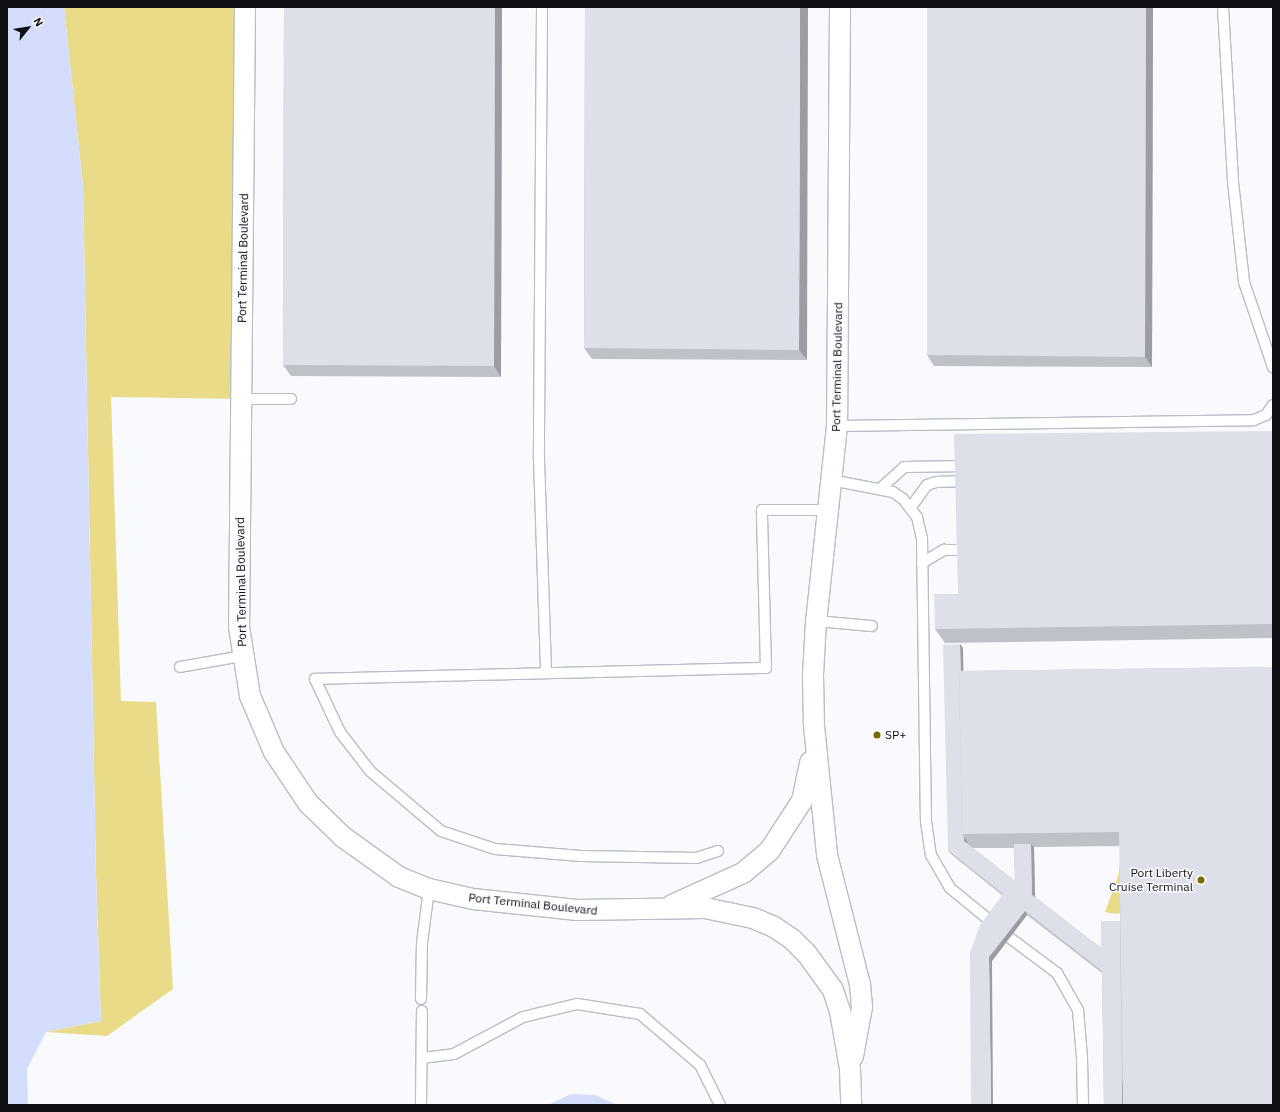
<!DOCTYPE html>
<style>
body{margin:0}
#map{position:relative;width:1280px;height:1112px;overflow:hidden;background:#f9fafe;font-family:"IBM Plex Sans",sans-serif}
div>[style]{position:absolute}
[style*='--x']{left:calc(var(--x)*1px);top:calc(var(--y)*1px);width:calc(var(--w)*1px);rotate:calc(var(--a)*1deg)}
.green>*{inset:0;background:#eadb89}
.water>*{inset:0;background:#d4defc}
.roads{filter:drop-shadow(1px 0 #babdc6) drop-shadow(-1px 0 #babdc6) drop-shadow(0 1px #babdc6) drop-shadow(0 -1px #babdc6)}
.lane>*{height:10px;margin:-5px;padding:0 5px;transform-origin:5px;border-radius:5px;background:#fff}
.street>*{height:20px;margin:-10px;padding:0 10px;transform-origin:10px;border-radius:10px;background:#fff}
.wall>*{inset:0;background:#bec1c8}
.shaded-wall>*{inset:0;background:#9b9da3}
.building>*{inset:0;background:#dde0e9}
.dots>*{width:11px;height:11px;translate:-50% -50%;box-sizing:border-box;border:2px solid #f9fafe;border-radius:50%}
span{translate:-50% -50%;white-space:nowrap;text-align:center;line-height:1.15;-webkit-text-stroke:3px #f9fafe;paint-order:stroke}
.street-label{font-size:12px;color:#101114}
.poi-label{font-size:12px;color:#101114}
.left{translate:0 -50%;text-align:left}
.right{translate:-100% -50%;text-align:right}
.frame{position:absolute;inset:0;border:8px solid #101114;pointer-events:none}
.north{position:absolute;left:8px;top:8px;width:40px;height:40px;-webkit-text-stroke:3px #f9fafe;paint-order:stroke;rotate:60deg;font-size:11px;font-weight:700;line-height:16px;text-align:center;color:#101114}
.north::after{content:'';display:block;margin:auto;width:14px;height:18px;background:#101114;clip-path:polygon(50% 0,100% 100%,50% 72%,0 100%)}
</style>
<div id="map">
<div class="green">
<i style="clip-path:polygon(64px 7px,245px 7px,241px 399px,111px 397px,121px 701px,156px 702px,173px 989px,107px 1036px,46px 1032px,101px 1021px,96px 874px,83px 186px)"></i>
<i style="clip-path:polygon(1121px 856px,1130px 912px,1115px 914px,1105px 912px,1118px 876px)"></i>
</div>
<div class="water">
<i style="clip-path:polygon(7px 7px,64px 7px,83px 186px,96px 874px,101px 1021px,46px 1032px,27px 1069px,28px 1105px,7px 1105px)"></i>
<i style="clip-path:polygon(571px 1094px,595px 1095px,617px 1105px,548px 1105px)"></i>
</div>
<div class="roads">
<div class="lane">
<i style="--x:542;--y:7;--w:452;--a:90.4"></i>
<i style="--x:539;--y:459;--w:214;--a:88.1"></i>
<i style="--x:1223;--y:7;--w:175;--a:86.7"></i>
<i style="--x:1233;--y:182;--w:101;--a:83.7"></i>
<i style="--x:1244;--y:282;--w:90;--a:71.2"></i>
<i style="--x:241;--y:399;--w:50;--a:0"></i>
<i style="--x:837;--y:426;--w:417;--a:-0.8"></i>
<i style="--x:1254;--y:420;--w:13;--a:-23"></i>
<i style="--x:1266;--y:415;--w:12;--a:-55"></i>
<i style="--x:831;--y:480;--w:63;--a:11"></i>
<i style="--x:893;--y:492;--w:12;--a:35"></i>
<i style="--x:903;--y:499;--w:23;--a:52"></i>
<i style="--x:917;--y:517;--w:22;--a:77"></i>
<i style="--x:922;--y:538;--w:283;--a:89.2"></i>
<i style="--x:926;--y:821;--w:34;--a:82"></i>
<i style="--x:931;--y:855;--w:38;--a:60"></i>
<i style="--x:950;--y:888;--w:50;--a:39.4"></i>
<i style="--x:881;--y:488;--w:31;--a:-42"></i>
<i style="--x:904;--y:467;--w:61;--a:-0.9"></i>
<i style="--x:911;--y:507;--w:27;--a:-54"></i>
<i style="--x:927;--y:485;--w:9;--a:-18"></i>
<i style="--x:936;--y:482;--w:29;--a:-2"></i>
<i style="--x:922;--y:563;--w:26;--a:-31"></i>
<i style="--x:944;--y:550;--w:23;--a:0"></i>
<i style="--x:816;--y:621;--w:56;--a:5.1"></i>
<i style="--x:180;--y:667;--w:63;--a:-10.1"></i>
<i style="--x:718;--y:851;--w:22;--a:162"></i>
<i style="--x:697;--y:858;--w:116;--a:-179"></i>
<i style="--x:581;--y:856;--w:86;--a:-175.3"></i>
<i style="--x:495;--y:849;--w:57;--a:-161.6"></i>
<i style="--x:441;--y:831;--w:93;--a:-139.8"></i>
<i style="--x:370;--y:771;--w:49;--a:-127.6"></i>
<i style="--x:340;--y:732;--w:59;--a:-115.3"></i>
<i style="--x:315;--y:679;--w:451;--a:-1.4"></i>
<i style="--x:766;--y:668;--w:158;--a:-91.5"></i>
<i style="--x:762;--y:510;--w:66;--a:0"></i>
<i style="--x:1010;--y:938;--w:59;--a:36.7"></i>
<i style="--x:1057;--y:973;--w:43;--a:60.4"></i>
<i style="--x:1078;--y:1010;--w:48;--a:85.2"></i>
<i style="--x:1082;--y:1058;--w:47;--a:88.8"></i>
<i style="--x:421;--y:999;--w:56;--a:-89"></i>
<i style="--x:422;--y:943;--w:54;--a:-82.6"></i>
<i style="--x:422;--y:1058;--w:32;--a:-7"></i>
<i style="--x:454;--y:1054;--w:78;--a:-28.2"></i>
<i style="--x:523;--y:1017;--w:56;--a:-13.5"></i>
<i style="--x:577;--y:1004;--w:64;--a:9"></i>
<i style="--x:640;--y:1014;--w:79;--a:40.4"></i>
<i style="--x:700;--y:1065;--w:45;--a:63.4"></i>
<i style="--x:421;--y:1105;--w:94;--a:-89.4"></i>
</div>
<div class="street">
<i style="--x:245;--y:7;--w:620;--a:90.55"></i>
<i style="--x:239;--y:627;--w:70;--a:80.9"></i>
<i style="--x:250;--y:696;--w:61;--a:66.8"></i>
<i style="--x:274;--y:752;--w:61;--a:56.3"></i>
<i style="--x:308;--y:803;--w:49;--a:44.2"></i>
<i style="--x:343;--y:837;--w:69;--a:35.5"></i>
<i style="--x:399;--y:877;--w:32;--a:22"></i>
<i style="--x:429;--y:889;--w:45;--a:12.8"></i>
<i style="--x:473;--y:899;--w:105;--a:6"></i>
<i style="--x:577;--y:910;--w:128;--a:-0.9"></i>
<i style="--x:705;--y:908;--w:49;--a:11.8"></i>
<i style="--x:753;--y:918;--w:23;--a:23"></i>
<i style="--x:774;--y:927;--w:22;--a:34"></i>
<i style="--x:792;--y:939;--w:21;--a:45"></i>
<i style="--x:807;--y:954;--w:44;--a:54.2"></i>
<i style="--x:833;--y:990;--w:22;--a:72"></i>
<i style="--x:840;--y:1011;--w:59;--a:80.2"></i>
<i style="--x:850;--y:1069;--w:36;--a:88"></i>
<i style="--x:840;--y:7;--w:419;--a:90.4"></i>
<i style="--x:837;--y:426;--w:196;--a:96.1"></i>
<i style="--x:816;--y:621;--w:54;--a:93.2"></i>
<i style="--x:813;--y:675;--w:51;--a:88.9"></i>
<i style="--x:814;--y:726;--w:130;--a:84.2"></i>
<i style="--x:827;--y:855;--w:133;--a:75.7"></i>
<i style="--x:860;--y:984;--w:23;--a:85"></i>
<i style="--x:862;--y:1007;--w:50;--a:100.4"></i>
<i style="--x:672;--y:905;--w:78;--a:-24.3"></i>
<i style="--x:743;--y:873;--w:35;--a:-40"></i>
<i style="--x:770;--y:850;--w:59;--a:-56.9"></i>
<i style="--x:802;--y:801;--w:40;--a:-78"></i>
</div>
</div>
<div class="wall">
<i style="clip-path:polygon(284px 7px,502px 7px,501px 377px,291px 376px,283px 365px)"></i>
<i style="clip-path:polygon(585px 7px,807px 360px,592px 359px,584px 348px)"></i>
<i style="clip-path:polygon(927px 7px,1153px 7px,1152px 367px,934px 366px,927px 355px)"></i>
<i style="clip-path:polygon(1273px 431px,1273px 638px,945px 643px,935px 629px,958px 594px)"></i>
<i style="clip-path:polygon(evenodd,960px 644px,963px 648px,963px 671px,1273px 667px,1273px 1105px,1104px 1105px,1102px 973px,1027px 915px,992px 961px,970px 953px,1002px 895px,951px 854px,948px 850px,960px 644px,1120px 846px,1120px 921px,1101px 948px,1035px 897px,1034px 847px,1120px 846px,960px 644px,973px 848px,1014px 848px,1015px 881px,973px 848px)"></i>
</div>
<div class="shaded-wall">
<i style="clip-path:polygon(495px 7px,502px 7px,501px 377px,494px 366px)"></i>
<i style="clip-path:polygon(800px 7px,808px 7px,807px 360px,799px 350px)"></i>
<i style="clip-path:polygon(1146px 7px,1153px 7px,1152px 367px,1145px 357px)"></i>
<i style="clip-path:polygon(960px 644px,963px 648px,966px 834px,964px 834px)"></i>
<i style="clip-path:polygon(964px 837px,967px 841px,967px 845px,964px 841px)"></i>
<i style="clip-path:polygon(1031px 844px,1034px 847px,1035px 898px,1032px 895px)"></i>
<i style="clip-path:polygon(1025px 911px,1027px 915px,992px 961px,993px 1105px,991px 1105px,989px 957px)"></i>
<i style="clip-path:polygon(1122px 1082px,1124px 1086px,1124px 1105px,1122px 1105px)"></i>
</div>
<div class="building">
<i style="clip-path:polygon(284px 7px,495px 7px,494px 366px,283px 365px)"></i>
<i style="clip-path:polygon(585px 7px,800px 7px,799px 350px,584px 348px)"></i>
<i style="clip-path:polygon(927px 7px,1146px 7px,1145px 357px,927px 355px)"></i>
<i style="clip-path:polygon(1273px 431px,1273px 624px,935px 629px,934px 594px,958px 594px,954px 434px)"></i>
<i style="clip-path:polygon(960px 644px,961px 671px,959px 671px,962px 834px,964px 837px,964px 841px,1015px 881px,1014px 844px,1031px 844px,1032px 895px,1101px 948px,1101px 921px,1120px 921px,1122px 1082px,1122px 1105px,1104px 1105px,1102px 971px,1025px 911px,989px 957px,991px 1105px,971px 1105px,970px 953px,980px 925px,1003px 894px,948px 850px,943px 645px)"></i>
<i style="clip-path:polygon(1273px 667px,1273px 1105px,1123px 1105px,1119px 832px,962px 834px,959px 671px)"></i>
</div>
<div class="dots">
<i style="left:877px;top:735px;background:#7a6a02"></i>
<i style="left:1201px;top:880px;background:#7a6a02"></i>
</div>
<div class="street-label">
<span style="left:243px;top:258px;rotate:-89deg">Port Terminal Boulevard</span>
<span style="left:837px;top:367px;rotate:-89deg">Port Terminal Boulevard</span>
<span style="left:241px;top:582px;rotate:-91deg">Port Terminal Boulevard</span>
<span style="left:533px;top:904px;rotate:6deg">Port Terminal Boulevard</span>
</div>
<div class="poi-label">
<span class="left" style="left:885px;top:735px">SP+</span>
<span class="right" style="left:1193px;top:880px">Port Liberty<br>Cruise Terminal</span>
</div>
<div class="frame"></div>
<div class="north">N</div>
</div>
